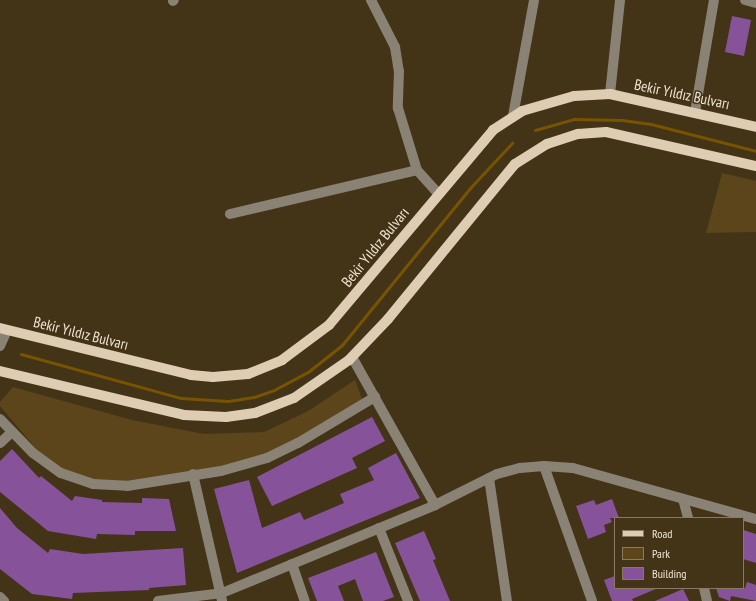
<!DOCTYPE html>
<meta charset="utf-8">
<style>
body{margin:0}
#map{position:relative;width:756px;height:601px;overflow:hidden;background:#433317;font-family:"PT Sans Narrow",sans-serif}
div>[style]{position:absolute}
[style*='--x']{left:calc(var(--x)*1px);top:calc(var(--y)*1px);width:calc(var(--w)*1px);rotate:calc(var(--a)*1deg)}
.green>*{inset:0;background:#5c441b}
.stream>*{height:3px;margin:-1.5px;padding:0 1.5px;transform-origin:1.5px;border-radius:1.5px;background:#785302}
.building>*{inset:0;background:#86539b}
.minor>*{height:10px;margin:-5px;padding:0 5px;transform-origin:5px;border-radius:5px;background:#8a8275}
.major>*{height:10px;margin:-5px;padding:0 5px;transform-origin:5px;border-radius:5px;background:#dfcdb3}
span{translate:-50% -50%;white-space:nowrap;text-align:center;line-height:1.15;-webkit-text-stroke:3px #433317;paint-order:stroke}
.street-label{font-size:15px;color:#efe4d4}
.legend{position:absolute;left:614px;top:517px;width:130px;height:72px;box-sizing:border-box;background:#433317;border:1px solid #887a63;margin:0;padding:5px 7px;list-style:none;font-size:12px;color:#efe4d4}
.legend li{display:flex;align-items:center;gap:8px;height:20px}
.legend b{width:20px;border:1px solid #887a63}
</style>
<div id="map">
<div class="green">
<i style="clip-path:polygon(722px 173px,756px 181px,756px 232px,706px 233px)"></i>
<i style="clip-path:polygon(355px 380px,362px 399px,266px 459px,135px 489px,80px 478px,44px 458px,0 406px,0 402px,13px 387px,132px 420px,204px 434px,264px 432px,308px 411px)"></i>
</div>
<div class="stream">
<i style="--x:535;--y:130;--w:41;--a:-15.8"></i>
<i style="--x:574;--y:119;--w:48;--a:1.2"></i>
<i style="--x:622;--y:120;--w:29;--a:8"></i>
<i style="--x:651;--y:124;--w:108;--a:14.4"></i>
<i style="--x:21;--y:354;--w:166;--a:15.4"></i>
<i style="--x:181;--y:398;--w:47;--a:3.7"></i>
<i style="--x:228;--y:401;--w:26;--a:-9"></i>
<i style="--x:254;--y:397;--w:21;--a:-19"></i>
<i style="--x:274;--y:390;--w:38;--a:-28"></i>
<i style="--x:308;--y:372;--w:43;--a:-38.5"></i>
<i style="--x:342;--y:345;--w:203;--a:-50.8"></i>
<i style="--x:470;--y:188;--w:62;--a:-47"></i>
</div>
<div class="building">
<i style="clip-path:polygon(732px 16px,751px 20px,744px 56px,725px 52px)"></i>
<i style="clip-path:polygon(372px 417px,385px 441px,352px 458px,357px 468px,272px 506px,257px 477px)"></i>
<i style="clip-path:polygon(12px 449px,39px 478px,41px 476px,72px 501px,75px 496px,102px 500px,102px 502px,142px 503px,142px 498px,169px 499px,176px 531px,135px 531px,135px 535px,97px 534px,96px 539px,48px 531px,0 492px,0 461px)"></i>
<i style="clip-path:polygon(396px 453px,420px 498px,237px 573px,214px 489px,249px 480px,262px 528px,300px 512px,304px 520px,344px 503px,340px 494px,374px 480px,368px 468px)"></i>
<i style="clip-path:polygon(612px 499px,619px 518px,610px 518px,612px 522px,604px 525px,606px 532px,588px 539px,576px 506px,594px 500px,596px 505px)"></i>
<i style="clip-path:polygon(0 508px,17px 528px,48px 553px,50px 549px,83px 554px,183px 548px,186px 585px,149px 588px,149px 590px,73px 593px,72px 599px,32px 594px,0 569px)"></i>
<i style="clip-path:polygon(743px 530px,756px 534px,756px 563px,743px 559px)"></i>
<i style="clip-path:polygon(424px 531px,436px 559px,433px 560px,450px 601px,420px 601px,395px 543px)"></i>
<i style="clip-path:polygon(376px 552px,394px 597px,383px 601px,363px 601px,355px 579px,338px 586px,344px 601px,317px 601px,308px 578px)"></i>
<i style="clip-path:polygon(615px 576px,615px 588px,658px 588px,632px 599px,633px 601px,612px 601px,604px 580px)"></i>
<i style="clip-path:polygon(747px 582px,756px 585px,756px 601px,731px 596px,730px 601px,719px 597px,716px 588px,745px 588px)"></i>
<i style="clip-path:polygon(683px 589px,689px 601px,655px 601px)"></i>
</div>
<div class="minor">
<i style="--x:371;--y:0;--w:53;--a:62.9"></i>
<i style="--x:395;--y:47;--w:24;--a:81"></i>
<i style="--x:399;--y:71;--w:37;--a:92"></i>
<i style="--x:398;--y:108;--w:65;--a:73"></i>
<i style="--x:417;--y:170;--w:31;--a:48"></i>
<i style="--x:745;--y:0;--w:11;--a:15"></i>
<i style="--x:173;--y:1;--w:1;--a:-45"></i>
<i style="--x:610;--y:94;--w:95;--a:-83.9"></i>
<i style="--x:695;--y:112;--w:114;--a:-80.4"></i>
<i style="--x:513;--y:116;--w:118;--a:-79.7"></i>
<i style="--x:230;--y:214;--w:192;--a:-13.2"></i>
<i style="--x:0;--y:346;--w:17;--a:-66"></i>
<i style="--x:352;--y:357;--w:170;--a:60.7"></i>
<i style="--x:0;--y:419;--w:47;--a:45.9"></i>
<i style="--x:33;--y:453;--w:34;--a:36"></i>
<i style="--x:61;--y:473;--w:34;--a:19"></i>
<i style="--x:93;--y:484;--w:34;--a:3"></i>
<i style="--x:127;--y:486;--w:95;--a:-9.1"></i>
<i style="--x:221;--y:471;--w:48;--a:-15.8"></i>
<i style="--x:267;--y:458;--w:34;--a:-26"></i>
<i style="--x:298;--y:443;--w:90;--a:-30.9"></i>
<i style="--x:0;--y:443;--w:16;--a:-43"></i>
<i style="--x:544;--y:466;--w:143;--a:70.4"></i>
<i style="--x:193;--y:474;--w:130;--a:77.1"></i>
<i style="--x:489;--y:478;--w:124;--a:81.7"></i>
<i style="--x:683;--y:499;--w:20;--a:75"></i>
<i style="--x:379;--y:528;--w:79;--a:68.3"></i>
<i style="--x:292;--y:564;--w:39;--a:71"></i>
<i style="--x:704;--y:588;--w:13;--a:77"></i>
<i style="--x:0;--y:597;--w:6;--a:45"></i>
<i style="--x:158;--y:601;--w:64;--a:-7.1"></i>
<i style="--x:222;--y:593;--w:230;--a:-22.4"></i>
<i style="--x:435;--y:505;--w:69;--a:-26.6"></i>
<i style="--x:497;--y:474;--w:24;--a:-15"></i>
<i style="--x:520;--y:468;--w:24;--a:-5"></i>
<i style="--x:544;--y:466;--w:29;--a:4"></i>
<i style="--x:573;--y:468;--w:190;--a:15.6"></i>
</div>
<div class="major">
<i style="--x:0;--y:328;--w:197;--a:13.8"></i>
<i style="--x:191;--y:375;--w:22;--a:5"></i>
<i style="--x:213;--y:377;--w:35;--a:-5"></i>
<i style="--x:248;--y:374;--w:37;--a:-22"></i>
<i style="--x:282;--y:360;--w:59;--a:-36.7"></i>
<i style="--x:329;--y:325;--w:255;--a:-49.9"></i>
<i style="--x:493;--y:130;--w:35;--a:-33"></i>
<i style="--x:522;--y:111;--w:54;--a:-16.1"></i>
<i style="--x:574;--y:96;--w:36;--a:-3"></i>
<i style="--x:610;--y:94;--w:150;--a:12.7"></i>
<i style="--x:0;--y:371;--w:189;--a:13.4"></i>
<i style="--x:184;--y:415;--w:42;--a:2.7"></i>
<i style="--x:226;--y:417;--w:29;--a:-8"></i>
<i style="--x:255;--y:413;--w:42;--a:-21"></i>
<i style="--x:294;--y:398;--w:67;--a:-34.6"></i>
<i style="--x:349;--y:360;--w:57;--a:-46.4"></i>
<i style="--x:388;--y:319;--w:200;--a:-50.7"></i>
<i style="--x:515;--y:164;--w:38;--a:-32"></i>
<i style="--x:547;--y:144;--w:33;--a:-18"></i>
<i style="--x:578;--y:134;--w:28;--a:-4"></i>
<i style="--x:606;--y:132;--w:154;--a:12.8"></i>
</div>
<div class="street-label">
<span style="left:682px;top:94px;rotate:12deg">Bekir Yıldız Bulvarı</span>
<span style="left:375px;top:247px;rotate:-51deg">Bekir Yıldız Bulvarı</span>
<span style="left:81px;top:333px;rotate:14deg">Bekir Yıldız Bulvarı</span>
</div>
<ul class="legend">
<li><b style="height:5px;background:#dfcdb3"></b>Road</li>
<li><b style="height:11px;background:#5c441b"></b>Park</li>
<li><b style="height:11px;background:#86539b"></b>Building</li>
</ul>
</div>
